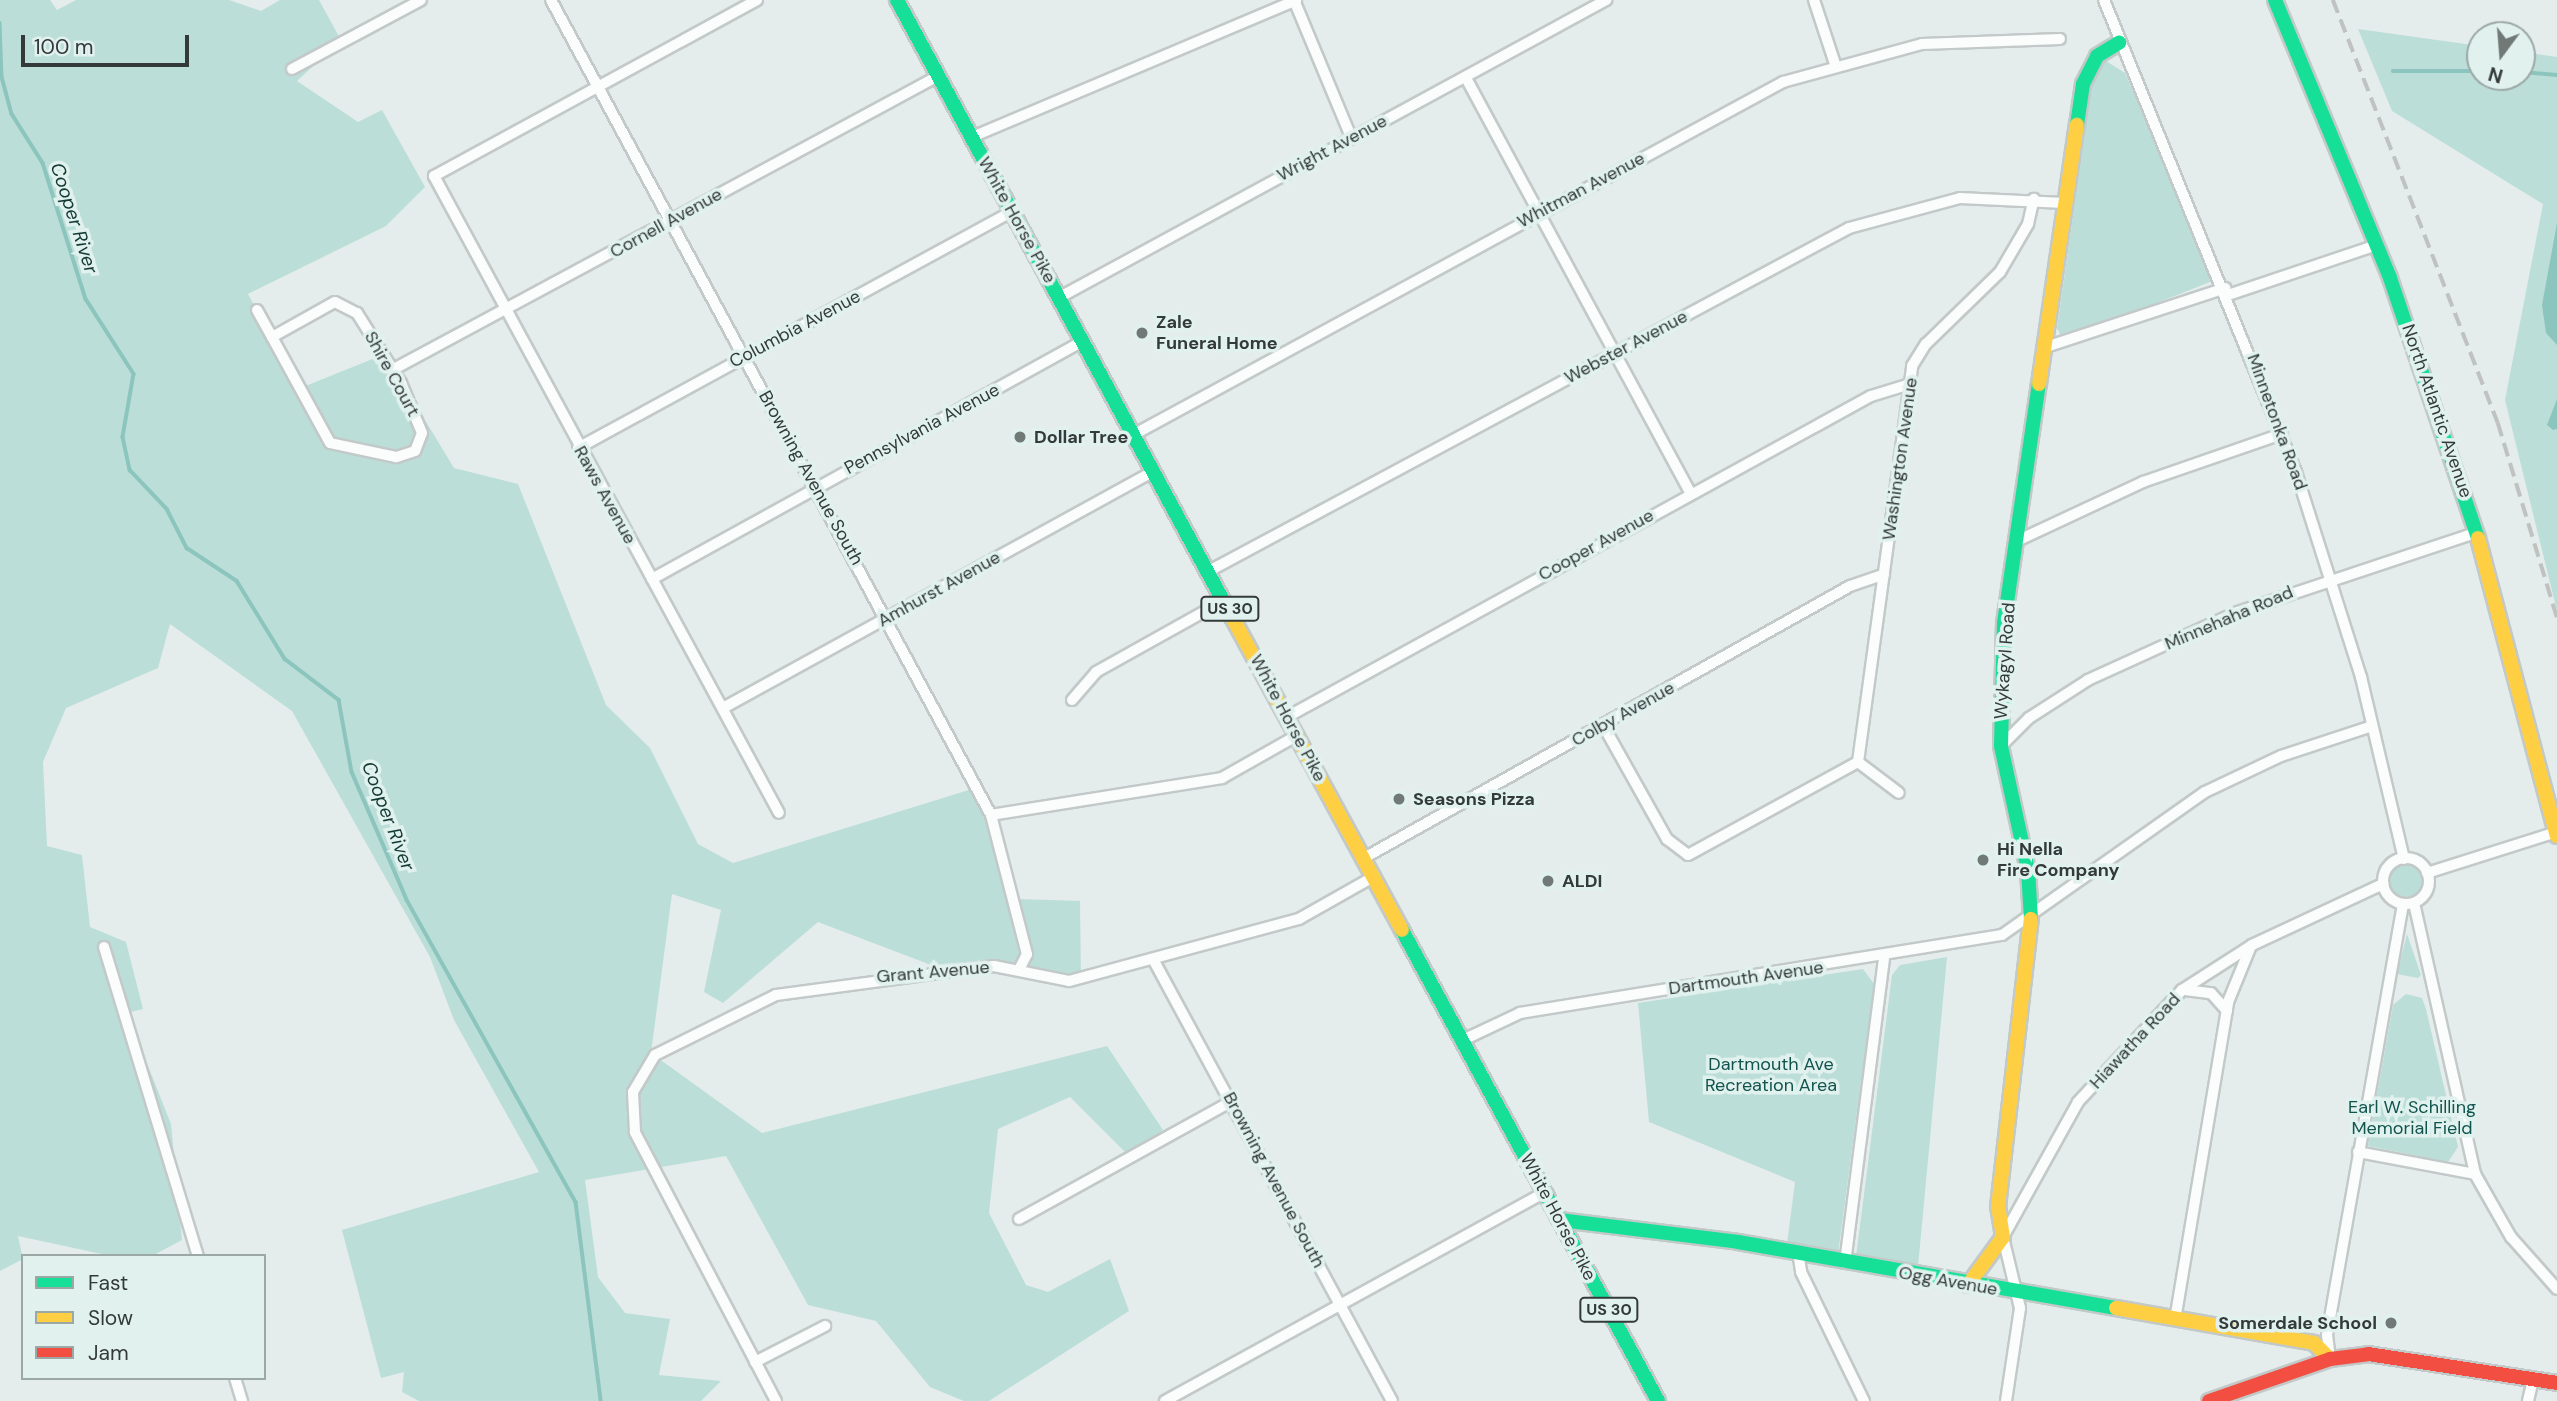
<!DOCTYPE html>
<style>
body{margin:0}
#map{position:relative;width:2557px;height:1401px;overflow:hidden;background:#e4edeb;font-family:"DM Sans",sans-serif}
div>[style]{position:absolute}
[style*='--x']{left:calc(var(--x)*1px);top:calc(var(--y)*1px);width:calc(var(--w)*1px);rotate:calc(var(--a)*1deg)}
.green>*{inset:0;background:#bcded8}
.round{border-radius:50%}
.water>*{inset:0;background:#8cc5bd}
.stream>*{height:3.5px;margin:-1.75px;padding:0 1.75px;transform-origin:1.75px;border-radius:1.75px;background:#8cc5bd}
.roads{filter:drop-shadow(2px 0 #c2c9c8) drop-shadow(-2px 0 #c2c9c8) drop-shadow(0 2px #c2c9c8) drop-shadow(0 -2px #c2c9c8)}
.street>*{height:10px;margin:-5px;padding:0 5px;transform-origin:5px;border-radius:5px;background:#fbfcfc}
.street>.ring{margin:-5px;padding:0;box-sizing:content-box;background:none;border:10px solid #fbfcfc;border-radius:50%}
.fast>*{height:14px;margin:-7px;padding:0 7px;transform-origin:7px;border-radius:7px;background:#16e098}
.slow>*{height:14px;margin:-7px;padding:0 7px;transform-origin:7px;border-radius:7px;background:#ffcf43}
.jam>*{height:14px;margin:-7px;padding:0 7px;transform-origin:7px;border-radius:7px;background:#f24e42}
.rail>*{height:3.5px;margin-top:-1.75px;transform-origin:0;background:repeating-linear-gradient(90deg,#bfc2c1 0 14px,transparent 0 21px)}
.dots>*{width:19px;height:19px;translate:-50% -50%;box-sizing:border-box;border:4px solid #e0f1ee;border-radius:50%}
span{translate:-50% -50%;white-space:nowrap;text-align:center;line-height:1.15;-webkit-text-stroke:7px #e0f1ee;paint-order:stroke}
.shield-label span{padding:2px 5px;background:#e0f1ee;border:2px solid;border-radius:5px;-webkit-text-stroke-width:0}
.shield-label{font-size:16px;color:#333a39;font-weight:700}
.street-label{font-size:18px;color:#333a39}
.poi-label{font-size:18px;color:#333a39;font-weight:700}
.left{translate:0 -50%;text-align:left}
.right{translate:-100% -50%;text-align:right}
.park-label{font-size:18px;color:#11544d}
.water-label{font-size:19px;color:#133934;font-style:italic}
.legend{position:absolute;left:21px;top:1254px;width:245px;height:126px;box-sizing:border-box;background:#e0f1ee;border:2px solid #9ba8a6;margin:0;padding:9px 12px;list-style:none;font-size:21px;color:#333a39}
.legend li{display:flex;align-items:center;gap:14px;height:35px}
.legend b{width:35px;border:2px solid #9ba8a6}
.north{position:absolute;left:2466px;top:21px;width:70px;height:70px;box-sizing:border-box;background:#e0f1ee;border:2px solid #9ba8a6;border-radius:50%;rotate:196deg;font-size:19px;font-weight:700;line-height:28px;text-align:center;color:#333a39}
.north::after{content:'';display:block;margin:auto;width:24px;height:32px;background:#717977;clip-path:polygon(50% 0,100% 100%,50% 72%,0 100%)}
.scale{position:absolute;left:21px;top:35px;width:168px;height:32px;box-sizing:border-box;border:4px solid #333a39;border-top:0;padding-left:9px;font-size:21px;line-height:24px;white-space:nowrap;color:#333a39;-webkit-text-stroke:5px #e0f1ee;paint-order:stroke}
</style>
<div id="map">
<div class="green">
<i style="clip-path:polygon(0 0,50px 0,57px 10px,76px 0,229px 0,261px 11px,280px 0,319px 0,341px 40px,297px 81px,358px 122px,382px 110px,425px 187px,386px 226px,248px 294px,298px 389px,385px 354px,454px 468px,518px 484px,606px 705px,650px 748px,698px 844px,733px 863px,972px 789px,1017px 899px,1080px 901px,1081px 983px,939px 968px,818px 922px,723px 1003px,704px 992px,721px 910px,672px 894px,651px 1053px,762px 1133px,1107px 1046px,1163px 1130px,1128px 1155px,1070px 1097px,998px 1129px,989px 1213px,1026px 1285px,1048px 1292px,1110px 1259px,1129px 1311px,989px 1401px,964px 1401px,930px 1387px,876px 1321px,808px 1305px,726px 1156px,585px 1180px,598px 1277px,625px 1313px,670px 1319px,659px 1375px,721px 1381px,701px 1401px,419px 1401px,402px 1392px,404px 1372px,381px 1378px,342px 1230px,539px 1172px,454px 1020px,430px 957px,292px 711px,170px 624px,158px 668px,66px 708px,43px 762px,47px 846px,82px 855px,90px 927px,126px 942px,143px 1009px,127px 1013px,171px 1124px,182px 1240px,152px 1256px,111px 1256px,18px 1236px,23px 1259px,0 1271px)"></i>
<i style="clip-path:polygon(2358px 29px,2480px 46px,2480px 77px,2522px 77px,2522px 52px,2557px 57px,2557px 611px,2505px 400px,2543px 204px,2392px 111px)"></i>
<i style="clip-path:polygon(2106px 61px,2125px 73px,2215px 280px,2096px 327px,2091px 336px,2067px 348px,2057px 328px,2093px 76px)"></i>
<i class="round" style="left:2390px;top:865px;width:32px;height:32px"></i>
<i style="clip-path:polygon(2407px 934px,2421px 975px,2418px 978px,2397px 974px)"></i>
<i style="clip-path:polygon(1947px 957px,1918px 1267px,1856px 1257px,1892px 975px,1900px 965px)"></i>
<i style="clip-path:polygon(1863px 969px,1874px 984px,1838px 1254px,1787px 1244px,1795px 1182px,1649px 1122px,1638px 1003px)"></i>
<i style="clip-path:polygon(2406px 994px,2422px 998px,2426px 1009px,2458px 1147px,2448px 1162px,2368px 1146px,2393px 1005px)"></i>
</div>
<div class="water">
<i style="clip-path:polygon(2557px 223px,2557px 345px,2546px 333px,2542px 305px)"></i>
<i style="clip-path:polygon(2557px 399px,2557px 429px,2553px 430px,2547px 425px)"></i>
</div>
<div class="stream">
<i style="--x:0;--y:23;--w:54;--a:87.9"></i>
<i style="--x:2;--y:77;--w:38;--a:75"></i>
<i style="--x:12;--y:114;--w:58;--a:57.7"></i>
<i style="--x:43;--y:163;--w:143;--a:72.5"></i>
<i style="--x:86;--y:299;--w:89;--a:57.4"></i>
<i style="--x:134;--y:374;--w:64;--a:99.9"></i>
<i style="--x:123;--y:437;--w:34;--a:78"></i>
<i style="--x:130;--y:470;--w:54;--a:46.5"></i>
<i style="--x:167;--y:509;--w:44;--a:62.9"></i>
<i style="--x:187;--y:548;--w:60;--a:33.4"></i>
<i style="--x:237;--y:581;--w:92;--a:58.4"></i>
<i style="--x:285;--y:659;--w:68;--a:37.2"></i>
<i style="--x:339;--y:700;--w:73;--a:79.8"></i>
<i style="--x:352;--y:772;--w:139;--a:66.7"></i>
<i style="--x:407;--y:900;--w:346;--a:60.8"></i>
<i style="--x:576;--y:1202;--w:201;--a:82.8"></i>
<i style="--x:2393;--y:71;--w:87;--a:0"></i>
<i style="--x:2522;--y:72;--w:35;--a:5"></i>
</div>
<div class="roads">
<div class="street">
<i style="--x:551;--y:0;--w:926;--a:61.64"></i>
<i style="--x:991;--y:815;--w:144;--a:75.5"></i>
<i style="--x:1027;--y:954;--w:18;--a:117"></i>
<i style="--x:757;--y:0;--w:368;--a:151.4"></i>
<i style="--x:434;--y:176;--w:724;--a:61.56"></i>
<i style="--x:1294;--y:0;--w:148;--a:67.4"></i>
<i style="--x:1814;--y:0;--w:67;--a:71.8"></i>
<i style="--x:2104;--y:0;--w:510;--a:67.86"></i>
<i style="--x:2296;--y:472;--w:215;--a:72.4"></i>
<i style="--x:2361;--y:677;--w:187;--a:76.7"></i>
<i style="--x:292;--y:69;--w:146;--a:-28.1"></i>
<i style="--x:1466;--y:78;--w:471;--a:61.6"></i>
<i style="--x:972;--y:137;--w:352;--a:-22.9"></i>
<i style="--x:2228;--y:295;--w:157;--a:-18.6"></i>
<i style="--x:1060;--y:297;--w:622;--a:-28.54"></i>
<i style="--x:335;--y:302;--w:25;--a:27"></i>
<i style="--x:357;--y:313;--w:83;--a:57.8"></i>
<i style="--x:401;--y:383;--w:54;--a:67.2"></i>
<i style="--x:422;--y:433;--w:19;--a:111"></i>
<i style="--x:415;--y:451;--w:20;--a:162"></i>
<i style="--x:396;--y:457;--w:67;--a:-168"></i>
<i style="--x:330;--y:443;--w:121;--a:-118.7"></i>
<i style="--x:272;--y:337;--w:72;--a:-29.1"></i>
<i style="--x:257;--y:310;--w:31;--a:61"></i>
<i style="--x:2043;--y:348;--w:192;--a:-18.2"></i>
<i style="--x:392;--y:370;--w:622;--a:-28.29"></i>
<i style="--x:1133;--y:435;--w:740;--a:-28.51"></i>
<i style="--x:1783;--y:82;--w:144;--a:-15.3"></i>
<i style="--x:1922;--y:44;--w:138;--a:-2.1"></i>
<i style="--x:578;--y:448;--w:494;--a:-28.6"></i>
<i style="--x:2021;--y:539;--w:135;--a:-25"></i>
<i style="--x:2143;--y:482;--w:147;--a:-19.1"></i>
<i style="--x:1209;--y:571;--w:726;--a:-28.19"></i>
<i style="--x:1849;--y:228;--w:115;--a:-15.1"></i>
<i style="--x:1960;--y:198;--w:104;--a:2.8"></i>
<i style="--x:652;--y:579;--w:492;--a:-28.9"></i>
<i style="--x:1072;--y:700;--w:37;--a:-49"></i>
<i style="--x:1096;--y:672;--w:148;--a:-29.2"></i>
<i style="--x:723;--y:708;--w:492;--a:-28.8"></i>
<i style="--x:1287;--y:717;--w:666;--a:-28.8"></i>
<i style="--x:1871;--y:396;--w:41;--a:-17.1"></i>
<i style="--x:1603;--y:725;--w:131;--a:60.7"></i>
<i style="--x:1667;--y:839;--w:26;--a:37"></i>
<i style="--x:1688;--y:855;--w:194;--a:-28.7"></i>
<i style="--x:2001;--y:746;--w:40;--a:-45"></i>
<i style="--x:2029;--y:718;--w:70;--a:-32.8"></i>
<i style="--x:2088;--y:680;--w:162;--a:-24.5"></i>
<i style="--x:2235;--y:613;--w:256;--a:-18.4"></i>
<i style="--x:1858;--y:762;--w:400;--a:-82.2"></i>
<i style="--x:1912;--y:366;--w:26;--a:-58"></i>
<i style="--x:1926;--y:344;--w:103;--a:-44.2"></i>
<i style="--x:2000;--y:272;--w:56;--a:-59.7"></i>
<i style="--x:2028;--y:224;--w:26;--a:-77"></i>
<i style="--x:1858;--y:762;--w:51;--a:37.1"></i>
<i style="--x:991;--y:815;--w:234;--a:-9.1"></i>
<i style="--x:1222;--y:778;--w:87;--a:-29.5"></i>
<i style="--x:1364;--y:858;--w:557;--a:-29.23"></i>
<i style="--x:1850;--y:586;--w:36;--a:-19"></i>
<i class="ring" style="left:2383px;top:858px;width:36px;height:36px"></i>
<i style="--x:2427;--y:873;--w:135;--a:-17.6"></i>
<i style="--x:2414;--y:903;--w:278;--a:77.3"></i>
<i style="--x:2475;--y:1174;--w:73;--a:60.3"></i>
<i style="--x:2511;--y:1237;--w:69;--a:48.5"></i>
<i style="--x:104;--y:947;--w:323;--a:73.1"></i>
<i style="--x:1153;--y:959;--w:502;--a:61.6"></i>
<i style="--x:2185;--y:990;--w:26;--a:7"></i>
<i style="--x:2211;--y:993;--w:24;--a:48"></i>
<i style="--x:1463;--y:1040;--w:63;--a:-25.3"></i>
<i style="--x:1520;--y:1013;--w:488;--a:-9.2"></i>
<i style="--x:2002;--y:935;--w:248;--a:-35.2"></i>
<i style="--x:2205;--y:792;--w:84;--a:-25.3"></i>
<i style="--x:2281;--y:756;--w:96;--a:-18.2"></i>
<i style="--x:2358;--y:1152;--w:119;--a:10.6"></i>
<i style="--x:1019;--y:1219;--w:244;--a:-29"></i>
<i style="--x:1798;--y:1252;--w:20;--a:81"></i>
<i style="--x:1801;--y:1272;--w:144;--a:64"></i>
<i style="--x:1845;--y:1263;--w:307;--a:-82.7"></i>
<i style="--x:2175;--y:1320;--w:322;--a:-80.5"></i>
<i style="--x:2228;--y:1002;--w:58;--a:-67.8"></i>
<i style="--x:2330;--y:1359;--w:24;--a:-97"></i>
<i style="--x:2327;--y:1335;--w:438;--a:-80"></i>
<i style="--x:755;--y:1362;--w:79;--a:-27.2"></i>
<i style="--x:235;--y:1378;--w:24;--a:73"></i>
<i style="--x:776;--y:1401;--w:304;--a:-117.7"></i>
<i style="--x:635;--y:1132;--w:40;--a:-92.9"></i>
<i style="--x:633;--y:1092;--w:43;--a:-59.3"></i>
<i style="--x:655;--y:1055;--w:135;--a:-26.4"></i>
<i style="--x:776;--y:995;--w:220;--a:-7.6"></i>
<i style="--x:994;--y:966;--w:76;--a:11.3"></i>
<i style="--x:1069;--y:981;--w:238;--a:-15.1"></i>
<i style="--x:1299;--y:919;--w:87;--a:-29.5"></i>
<i style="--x:1165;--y:1401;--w:434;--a:-28.8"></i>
<i style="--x:2006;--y:1401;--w:94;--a:-81.4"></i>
<i style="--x:2020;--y:1308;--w:73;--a:-103.5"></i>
<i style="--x:2003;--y:1237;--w:154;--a:-60.9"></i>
<i style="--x:2078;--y:1102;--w:153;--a:-47.1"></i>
<i style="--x:2182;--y:990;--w:83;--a:-32.7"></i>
<i style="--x:2252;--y:945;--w:145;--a:-25"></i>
<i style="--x:2528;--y:1401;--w:23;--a:-77"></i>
</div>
<div class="fast">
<i style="--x:897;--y:0;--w:702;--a:61.5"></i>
<i style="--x:2275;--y:0;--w:301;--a:67.5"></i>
<i style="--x:2390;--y:278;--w:274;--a:71.3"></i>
<i style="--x:2077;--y:125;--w:41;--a:-81.7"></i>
<i style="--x:2083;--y:84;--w:31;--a:-63"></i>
<i style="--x:2097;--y:56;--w:26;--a:-31"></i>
<i style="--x:2031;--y:919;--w:49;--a:-93.5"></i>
<i style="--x:2028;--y:870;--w:127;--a:-102.3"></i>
<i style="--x:2001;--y:746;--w:123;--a:-88.6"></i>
<i style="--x:2004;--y:623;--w:242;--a:-81.7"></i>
<i style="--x:1402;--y:930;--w:536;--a:61.47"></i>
<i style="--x:1560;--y:1220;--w:179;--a:7"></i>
<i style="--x:1738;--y:1242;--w:384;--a:9.9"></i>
</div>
<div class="slow">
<i style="--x:2039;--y:384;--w:262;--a:-81.7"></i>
<i style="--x:2478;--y:538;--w:308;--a:75.2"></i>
<i style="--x:1232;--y:617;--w:356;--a:61.5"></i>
<i style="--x:1968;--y:1285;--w:59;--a:-53.9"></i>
<i style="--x:2003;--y:1237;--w:30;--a:-99"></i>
<i style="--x:1998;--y:1207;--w:290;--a:-83.5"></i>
<i style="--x:2116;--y:1308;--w:201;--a:10"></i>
<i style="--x:2314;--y:1343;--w:23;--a:45"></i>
</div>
<div class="jam">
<i style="--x:2209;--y:1401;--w:128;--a:-19.1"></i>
<i style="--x:2330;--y:1359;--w:38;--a:-7"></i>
<i style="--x:2368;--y:1354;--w:191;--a:8.7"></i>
</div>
</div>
<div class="rail">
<i style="--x:2333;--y:0;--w:454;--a:68.7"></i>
<i style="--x:2498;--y:423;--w:203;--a:73.1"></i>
</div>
<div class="dots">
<i style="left:1142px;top:333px;background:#717977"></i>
<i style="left:1020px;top:437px;background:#717977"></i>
<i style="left:1399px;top:799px;background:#717977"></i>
<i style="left:1983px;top:860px;background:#717977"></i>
<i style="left:1548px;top:881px;background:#717977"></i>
<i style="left:2391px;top:1323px;background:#717977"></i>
</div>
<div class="shield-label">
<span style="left:1230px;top:609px">US 30</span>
<span style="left:1609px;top:1310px">US 30</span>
</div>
<div class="street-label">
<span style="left:1332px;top:148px;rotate:-28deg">Wright Avenue</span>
<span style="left:1581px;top:190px;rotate:-28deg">Whitman Avenue</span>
<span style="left:1017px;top:220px;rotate:61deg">White Horse Pike</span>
<span style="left:666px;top:223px;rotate:-29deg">Cornell Avenue</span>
<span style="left:795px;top:329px;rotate:-28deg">Columbia Avenue</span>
<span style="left:1626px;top:347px;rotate:-28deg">Webster Avenue</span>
<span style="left:392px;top:374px;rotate:61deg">Shire Court</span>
<span style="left:2437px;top:411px;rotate:71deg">North Atlantic Avenue</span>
<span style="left:2277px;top:422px;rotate:70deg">Minnetonka Road</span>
<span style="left:922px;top:429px;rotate:-28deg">Pennsylvania Avenue</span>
<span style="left:1900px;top:459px;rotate:-82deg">Washington Avenue</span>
<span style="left:811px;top:478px;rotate:61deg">Browning Avenue South</span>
<span style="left:605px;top:495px;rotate:61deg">Raws Avenue</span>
<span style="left:1596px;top:545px;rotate:-29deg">Cooper Avenue</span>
<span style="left:939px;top:589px;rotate:-29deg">Amhurst Avenue</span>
<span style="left:2229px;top:618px;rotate:-23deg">Minnehaha Road</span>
<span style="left:2005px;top:661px;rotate:-86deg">Wykagyl Road</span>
<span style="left:1623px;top:714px;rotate:-29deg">Colby Avenue</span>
<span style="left:1288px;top:718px;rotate:62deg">White Horse Pike</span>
<span style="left:933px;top:972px;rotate:-5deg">Grant Avenue</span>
<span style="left:1746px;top:978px;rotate:-8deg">Dartmouth Avenue</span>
<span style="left:2135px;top:1041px;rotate:-47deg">Hiawatha Road</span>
<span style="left:1274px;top:1180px;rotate:62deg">Browning Avenue South</span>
<span style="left:1558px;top:1217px;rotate:62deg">White Horse Pike</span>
<span style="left:1948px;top:1281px;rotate:10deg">Ogg Avenue</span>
</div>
<div class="poi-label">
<span class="left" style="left:1156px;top:333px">Zale<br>Funeral Home</span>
<span class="left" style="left:1034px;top:437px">Dollar Tree</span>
<span class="left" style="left:1413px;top:799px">Seasons Pizza</span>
<span class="left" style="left:1997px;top:860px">Hi Nella<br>Fire Company</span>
<span class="left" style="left:1562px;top:881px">ALDI</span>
<span class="right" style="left:2377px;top:1323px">Somerdale School</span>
</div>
<div class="park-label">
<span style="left:1771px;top:1075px">Dartmouth Ave<br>Recreation Area</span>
<span style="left:2412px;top:1118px">Earl W. Schilling<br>Memorial Field</span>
</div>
<div class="water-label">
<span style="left:74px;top:218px;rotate:72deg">Cooper River</span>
<span style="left:388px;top:816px;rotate:69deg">Cooper River</span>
</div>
<ul class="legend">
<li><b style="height:9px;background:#16e098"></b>Fast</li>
<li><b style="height:9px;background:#ffcf43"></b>Slow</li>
<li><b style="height:9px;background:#f24e42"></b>Jam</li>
</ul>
<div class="north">N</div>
<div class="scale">100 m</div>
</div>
